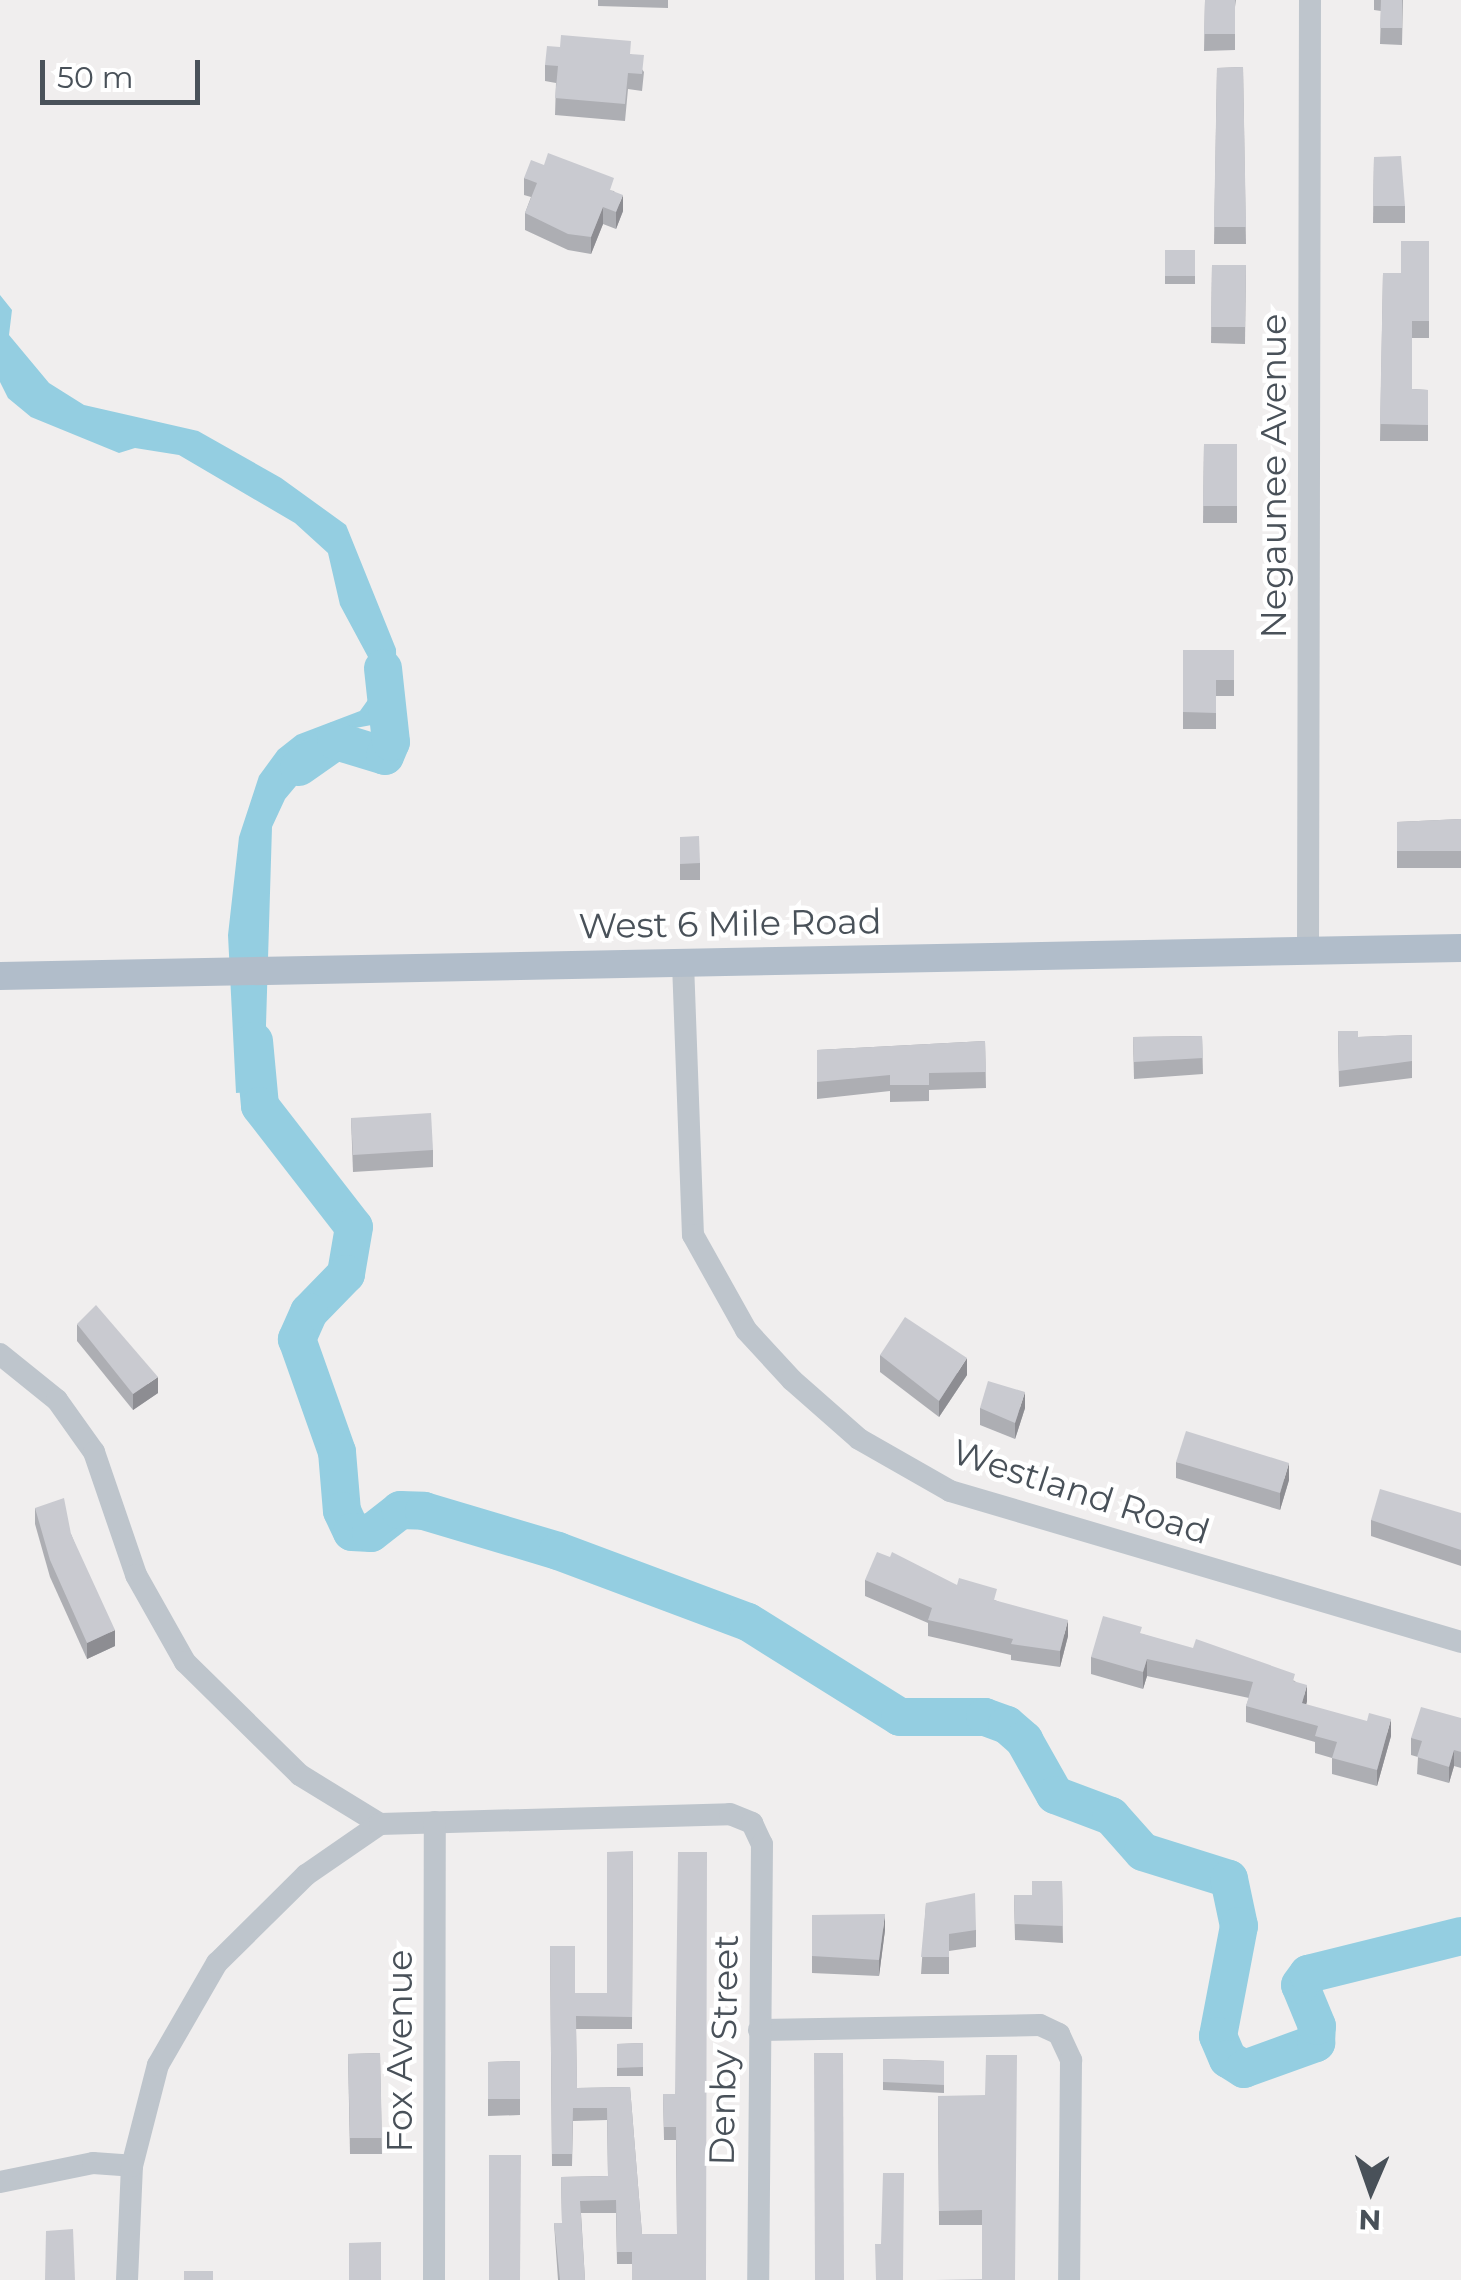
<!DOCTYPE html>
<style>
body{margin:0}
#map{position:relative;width:1461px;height:2280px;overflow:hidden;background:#f0eeee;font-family:Montserrat,sans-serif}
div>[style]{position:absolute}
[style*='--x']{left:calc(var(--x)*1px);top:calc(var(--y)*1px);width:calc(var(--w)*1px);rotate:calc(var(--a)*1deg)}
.water>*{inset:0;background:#94cee1}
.river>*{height:38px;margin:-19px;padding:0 19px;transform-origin:19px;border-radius:19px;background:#94cee1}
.minor>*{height:22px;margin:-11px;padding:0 11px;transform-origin:11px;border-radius:11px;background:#bec5cc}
.major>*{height:28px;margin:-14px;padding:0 14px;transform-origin:14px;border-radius:14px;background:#b1bdca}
.wall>*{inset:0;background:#adaeb3}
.shaded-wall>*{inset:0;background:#8d8d92}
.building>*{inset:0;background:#c9cad0}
span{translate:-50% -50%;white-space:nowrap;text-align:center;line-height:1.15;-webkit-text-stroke:9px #fff;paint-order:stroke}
.street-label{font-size:35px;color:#495159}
.north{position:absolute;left:1321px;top:2140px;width:100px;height:100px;-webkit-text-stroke:8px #fff;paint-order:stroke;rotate:182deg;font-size:28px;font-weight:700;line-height:40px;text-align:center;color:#495159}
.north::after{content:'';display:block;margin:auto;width:35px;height:45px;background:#495159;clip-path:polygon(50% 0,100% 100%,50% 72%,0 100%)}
.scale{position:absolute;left:40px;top:60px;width:160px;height:45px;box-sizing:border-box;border:5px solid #495159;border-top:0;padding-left:12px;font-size:30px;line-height:35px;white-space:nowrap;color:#495159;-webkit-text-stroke:8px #fff;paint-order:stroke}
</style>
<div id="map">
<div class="water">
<i style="clip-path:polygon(0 295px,12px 310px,9px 335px,49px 383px,84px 405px,198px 431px,281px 478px,346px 525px,396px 649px,397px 708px,377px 724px,350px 729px,321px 756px,285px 799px,272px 827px,264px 1091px,236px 1093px,228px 935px,239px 837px,259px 776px,278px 750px,297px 735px,360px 711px,370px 697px,368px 657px,340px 605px,328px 553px,295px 523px,179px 455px,135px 448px,119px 453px,31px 417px,8px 398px,0 382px)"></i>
</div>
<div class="river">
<i style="--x:299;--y:767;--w:45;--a:-35.1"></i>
<i style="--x:336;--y:741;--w:51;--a:17"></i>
<i style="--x:385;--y:756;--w:15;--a:-67"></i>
<i style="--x:391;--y:742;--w:74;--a:-96.2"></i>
<i style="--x:254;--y:1041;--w:65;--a:84.7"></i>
<i style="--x:260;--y:1106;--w:153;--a:52.2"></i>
<i style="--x:354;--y:1227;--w:48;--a:99.7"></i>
<i style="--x:346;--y:1274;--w:53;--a:134.2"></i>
<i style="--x:309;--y:1312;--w:30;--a:114"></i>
<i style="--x:297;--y:1339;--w:120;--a:70.5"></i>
<i style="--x:337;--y:1452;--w:59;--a:85.2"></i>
<i style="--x:342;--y:1511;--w:23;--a:65"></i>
<i style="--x:352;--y:1532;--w:19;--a:3"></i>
<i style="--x:371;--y:1533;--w:37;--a:-38"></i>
<i style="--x:400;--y:1510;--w:24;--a:2"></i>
<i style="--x:424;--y:1511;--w:140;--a:16.6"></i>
<i style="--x:558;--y:1551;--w:203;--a:20.5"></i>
<i style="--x:748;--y:1622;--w:179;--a:32"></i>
<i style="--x:900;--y:1717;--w:85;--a:0"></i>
<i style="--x:985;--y:1717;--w:23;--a:20"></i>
<i style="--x:1007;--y:1725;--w:23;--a:41"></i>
<i style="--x:1024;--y:1740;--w:63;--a:60.6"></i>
<i style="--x:1055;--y:1795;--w:60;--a:20.6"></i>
<i style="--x:1111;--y:1816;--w:48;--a:48.4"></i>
<i style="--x:1143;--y:1852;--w:90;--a:17.4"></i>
<i style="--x:1229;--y:1879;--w:48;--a:78"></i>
<i style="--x:1239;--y:1926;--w:112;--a:100.8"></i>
<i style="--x:1218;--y:2036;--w:25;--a:67"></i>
<i style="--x:1228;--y:2059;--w:19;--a:32"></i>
<i style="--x:1244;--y:2069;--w:77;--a:-19.9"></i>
<i style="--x:1316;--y:2043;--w:17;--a:-87"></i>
<i style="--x:1317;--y:2026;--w:44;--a:-112.5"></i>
<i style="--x:1300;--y:1985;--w:14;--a:-54"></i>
<i style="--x:1308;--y:1974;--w:158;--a:-13.9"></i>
</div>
<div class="minor">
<i style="--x:1308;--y:952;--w:952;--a:-89.88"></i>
<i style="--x:683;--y:963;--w:272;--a:87.9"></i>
<i style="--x:693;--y:1235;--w:109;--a:60.8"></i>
<i style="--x:746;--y:1330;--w:68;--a:47.4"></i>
<i style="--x:792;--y:1380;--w:89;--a:41.4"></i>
<i style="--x:859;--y:1439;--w:105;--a:29.7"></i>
<i style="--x:950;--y:1491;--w:533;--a:16.46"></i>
<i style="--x:0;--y:1354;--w:73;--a:38.9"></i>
<i style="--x:57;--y:1400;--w:64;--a:54.6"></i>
<i style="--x:94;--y:1452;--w:130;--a:71.1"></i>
<i style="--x:136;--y:1575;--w:100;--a:60.6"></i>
<i style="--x:185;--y:1662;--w:161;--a:44.5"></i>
<i style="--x:300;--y:1775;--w:94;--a:31.5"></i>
<i style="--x:759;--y:2030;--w:281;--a:-1"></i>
<i style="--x:1040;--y:2025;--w:21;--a:25"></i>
<i style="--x:1059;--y:2034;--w:29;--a:65"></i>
<i style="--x:1071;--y:2060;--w:220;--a:90.5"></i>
<i style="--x:0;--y:2182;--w:95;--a:-11.5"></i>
<i style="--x:93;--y:2163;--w:39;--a:4"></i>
<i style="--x:127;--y:2280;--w:114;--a:-87.5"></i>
<i style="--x:132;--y:2166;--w:104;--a:-75.6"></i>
<i style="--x:158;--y:2065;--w:118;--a:-60"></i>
<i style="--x:217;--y:1963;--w:125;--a:-44.7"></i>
<i style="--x:306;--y:1875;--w:90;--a:-34.6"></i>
<i style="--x:380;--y:1824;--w:350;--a:-1.6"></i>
<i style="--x:730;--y:1814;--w:24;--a:22"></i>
<i style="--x:752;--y:1823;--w:23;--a:65"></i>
<i style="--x:762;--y:1844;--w:436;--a:90.5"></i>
<i style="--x:434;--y:2280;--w:458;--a:-89.9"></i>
</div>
<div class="major">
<i style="--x:0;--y:976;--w:1461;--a:-1.1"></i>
</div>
<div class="wall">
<i style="clip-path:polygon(598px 0,668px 0,668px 8px,598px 6px)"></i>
<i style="clip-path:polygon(1205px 0,1236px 0,1235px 7px,1235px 50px,1204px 51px)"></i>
<i style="clip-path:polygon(1374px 0,1403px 0,1402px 45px,1380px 44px,1381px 11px,1374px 10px)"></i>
<i style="clip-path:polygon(631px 54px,644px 72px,642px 91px,628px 89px,625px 121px,555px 115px,556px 83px,545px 81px,545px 65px)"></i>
<i style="clip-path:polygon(1243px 67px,1246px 244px,1214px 244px,1217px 68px)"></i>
<i style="clip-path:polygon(1374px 157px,1405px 206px,1405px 223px,1373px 223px)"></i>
<i style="clip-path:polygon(524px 178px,614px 191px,623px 211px,616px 229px,603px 224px,591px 254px,568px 250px,525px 230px,525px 213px,531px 197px,524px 195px)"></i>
<i style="clip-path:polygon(1429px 241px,1429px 338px,1412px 338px,1412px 389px,1428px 390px,1428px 441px,1380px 441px,1383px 273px,1401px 273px)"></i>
<i style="clip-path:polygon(1165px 250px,1195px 250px,1195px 284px,1165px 284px)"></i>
<i style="clip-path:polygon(1212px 265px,1246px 265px,1245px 344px,1211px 343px)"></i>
<i style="clip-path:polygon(1204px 444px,1237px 444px,1237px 523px,1203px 523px)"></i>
<i style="clip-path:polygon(1183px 650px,1234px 650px,1234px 696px,1216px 696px,1216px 729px,1183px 729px)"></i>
<i style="clip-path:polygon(1461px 819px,1461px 868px,1397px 868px,1397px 822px)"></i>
<i style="clip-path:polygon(680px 837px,700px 863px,700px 880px,680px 880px)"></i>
<i style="clip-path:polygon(1338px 1031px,1358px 1037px,1412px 1035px,1412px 1078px,1339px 1087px)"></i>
<i style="clip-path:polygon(1202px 1036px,1203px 1074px,1134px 1079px,1133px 1037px)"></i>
<i style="clip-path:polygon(985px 1041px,986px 1088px,929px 1090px,929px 1101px,890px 1102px,890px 1091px,817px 1099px,817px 1050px)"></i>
<i style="clip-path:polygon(351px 1118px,433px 1150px,433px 1167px,353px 1172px)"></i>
<i style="clip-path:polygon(77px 1324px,158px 1393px,133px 1410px,77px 1341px)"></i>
<i style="clip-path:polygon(880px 1355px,967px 1375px,939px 1417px,880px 1372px)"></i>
<i style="clip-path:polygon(980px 1408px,1025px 1408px,1015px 1439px,980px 1425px)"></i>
<i style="clip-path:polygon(1176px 1462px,1289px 1480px,1280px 1510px,1176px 1478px)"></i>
<i style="clip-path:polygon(35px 1508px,71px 1534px,115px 1646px,87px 1659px,50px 1577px,35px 1524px)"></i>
<i style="clip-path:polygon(1461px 1513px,1461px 1566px,1371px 1536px,1371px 1520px)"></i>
<i style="clip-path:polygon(865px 1580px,957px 1585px,997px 1601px,1068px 1636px,1060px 1667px,1011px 1660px,1011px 1655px,928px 1636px,928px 1623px,865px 1596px)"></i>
<i style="clip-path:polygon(1142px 1634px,1295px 1681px,1307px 1701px,1306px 1705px,1391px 1736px,1377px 1786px,1332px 1774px,1332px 1758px,1315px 1753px,1315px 1742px,1246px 1722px,1246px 1706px,1249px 1698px,1147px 1676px,1143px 1689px,1091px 1674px,1091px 1657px)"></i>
<i style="clip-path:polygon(1461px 1718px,1461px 1768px,1454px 1766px,1449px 1783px,1417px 1774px,1418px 1757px,1411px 1755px,1411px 1738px)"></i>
<i style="clip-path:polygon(633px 1851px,632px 2029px,576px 2029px,577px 2088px,630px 2087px,642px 2234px,677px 2234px,676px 2140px,664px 2140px,663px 2094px,675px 2094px,706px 2280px,632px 2264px,617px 2264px,616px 2213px,581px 2213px,585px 2280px,558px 2280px,554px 2223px,562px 2223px,561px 2177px,608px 2176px,607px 2120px,573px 2121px,572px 2166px,552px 2166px,550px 1946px,575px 1993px,607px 1993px)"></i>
<i style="clip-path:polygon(1062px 1881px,1063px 1943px,1015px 1940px,1014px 1895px,1032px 1895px)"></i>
<i style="clip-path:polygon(926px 1903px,976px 1930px,976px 1947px,949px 1951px,949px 1974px,921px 1974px)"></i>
<i style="clip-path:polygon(812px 1915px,885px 1930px,879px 1976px,812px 1973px)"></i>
<i style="clip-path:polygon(643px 2043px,643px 2076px,617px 2076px,617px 2044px)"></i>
<i style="clip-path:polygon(380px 2053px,382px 2154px,350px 2154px,348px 2054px)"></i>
<i style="clip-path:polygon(883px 2059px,944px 2061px,944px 2093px,883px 2090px)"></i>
<i style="clip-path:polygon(520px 2061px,520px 2115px,488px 2116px,488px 2062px)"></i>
<i style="clip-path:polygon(938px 2096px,1015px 2280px,982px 2279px,982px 2225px,939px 2225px)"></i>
</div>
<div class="shaded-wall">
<i style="clip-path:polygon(623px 195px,623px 211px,616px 229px,616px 212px)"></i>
<i style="clip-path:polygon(603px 207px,603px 224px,591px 254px,591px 237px)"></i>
<i style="clip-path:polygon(967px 1358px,967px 1375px,939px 1417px,939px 1401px)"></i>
<i style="clip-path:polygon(158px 1377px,158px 1393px,133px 1410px,133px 1394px)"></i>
<i style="clip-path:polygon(1025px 1392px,1025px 1408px,1015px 1439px,1015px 1423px)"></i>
<i style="clip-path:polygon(1289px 1463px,1289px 1480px,1280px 1510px,1280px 1493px)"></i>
<i style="clip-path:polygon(1068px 1620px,1068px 1636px,1060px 1667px,1060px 1651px)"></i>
<i style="clip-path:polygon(115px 1630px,115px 1646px,87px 1659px,87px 1643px)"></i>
<i style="clip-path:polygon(1147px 1659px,1147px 1676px,1143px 1689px,1143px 1672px)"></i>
<i style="clip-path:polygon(1307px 1685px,1307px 1701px,1302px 1720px,1302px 1703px)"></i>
<i style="clip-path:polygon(1391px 1719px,1391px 1736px,1377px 1786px,1377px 1770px)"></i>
<i style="clip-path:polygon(1454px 1750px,1454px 1766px,1449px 1783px,1449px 1767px)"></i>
<i style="clip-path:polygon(885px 1914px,885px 1930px,879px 1976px,879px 1960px)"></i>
</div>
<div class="building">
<i style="clip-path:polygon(1205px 0,1235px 0,1235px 34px,1204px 34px)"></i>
<i style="clip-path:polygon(1381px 0,1402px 0,1402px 28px,1380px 28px)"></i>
<i style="clip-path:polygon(561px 35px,631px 41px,630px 54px,644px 55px,642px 74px,628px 73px,625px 104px,555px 98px,558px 66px,545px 65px,547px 46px,560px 47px)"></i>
<i style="clip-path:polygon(1243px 67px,1246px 227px,1214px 227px,1217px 68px)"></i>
<i style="clip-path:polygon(548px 153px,614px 178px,610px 190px,623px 195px,616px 212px,603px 207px,591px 237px,568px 234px,525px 213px,537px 183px,524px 178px,531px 160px,544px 165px)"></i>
<i style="clip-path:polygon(1401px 156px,1405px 206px,1373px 206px,1374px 157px)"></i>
<i style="clip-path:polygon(1401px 241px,1429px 241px,1429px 321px,1412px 321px,1412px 389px,1428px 390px,1428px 425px,1380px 424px,1383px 273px,1401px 273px)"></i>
<i style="clip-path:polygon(1165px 250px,1195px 250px,1195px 276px,1165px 276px)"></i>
<i style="clip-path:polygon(1212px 265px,1246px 265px,1245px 327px,1211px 327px)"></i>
<i style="clip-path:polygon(1204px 444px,1237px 444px,1237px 506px,1203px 506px)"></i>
<i style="clip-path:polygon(1183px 650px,1234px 650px,1234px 680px,1216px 680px,1216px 713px,1183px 712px)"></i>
<i style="clip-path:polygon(1461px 819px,1461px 851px,1397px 851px,1397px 822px)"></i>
<i style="clip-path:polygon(699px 836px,700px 863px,680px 864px,680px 837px)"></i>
<i style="clip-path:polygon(1338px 1031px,1358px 1031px,1358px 1037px,1412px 1035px,1412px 1061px,1339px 1071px)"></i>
<i style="clip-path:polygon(1202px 1036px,1203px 1058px,1134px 1062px,1133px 1037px)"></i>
<i style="clip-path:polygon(985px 1041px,986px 1072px,929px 1073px,929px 1085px,890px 1085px,890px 1075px,817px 1082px,817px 1050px)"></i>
<i style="clip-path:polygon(431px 1113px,433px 1150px,353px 1155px,351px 1118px)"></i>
<i style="clip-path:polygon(96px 1305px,158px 1377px,133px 1394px,77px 1324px)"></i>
<i style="clip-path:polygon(905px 1317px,967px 1358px,939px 1401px,880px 1355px)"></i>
<i style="clip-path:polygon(988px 1381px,1025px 1392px,1015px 1423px,980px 1408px)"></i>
<i style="clip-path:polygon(1186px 1431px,1289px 1463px,1280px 1493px,1176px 1462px)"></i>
<i style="clip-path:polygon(1380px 1489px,1461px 1513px,1461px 1550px,1371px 1520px)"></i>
<i style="clip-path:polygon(64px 1498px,71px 1534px,115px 1630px,87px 1643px,50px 1560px,35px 1508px)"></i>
<i style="clip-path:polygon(877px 1552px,890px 1557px,892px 1552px,957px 1585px,959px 1578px,997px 1589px,994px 1600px,1068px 1620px,1060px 1651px,1011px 1644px,1013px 1639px,928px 1620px,932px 1608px,865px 1580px)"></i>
<i style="clip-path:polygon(1103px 1616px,1142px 1627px,1140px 1633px,1193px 1648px,1196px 1639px,1295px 1674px,1293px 1681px,1307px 1685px,1302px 1703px,1367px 1721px,1369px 1713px,1391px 1719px,1377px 1770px,1332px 1758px,1337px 1742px,1315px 1736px,1318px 1726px,1246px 1706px,1253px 1682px,1147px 1659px,1143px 1672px,1091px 1657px)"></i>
<i style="clip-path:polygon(1421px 1707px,1461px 1718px,1461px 1752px,1454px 1750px,1449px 1767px,1417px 1757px,1422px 1741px,1411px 1738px)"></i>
<i style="clip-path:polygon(633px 1851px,632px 2017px,576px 2016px,577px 2088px,630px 2087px,642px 2234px,677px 2234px,676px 2127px,664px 2127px,663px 2094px,675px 2094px,678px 1852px,707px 1852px,706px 2280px,632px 2280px,632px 2252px,617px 2252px,616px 2200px,580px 2201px,585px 2280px,560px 2280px,554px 2223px,562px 2223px,561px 2177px,608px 2176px,607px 2108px,573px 2108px,572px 2154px,552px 2154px,550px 1946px,575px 1946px,575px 1993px,607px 1993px,607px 1852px)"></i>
<i style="clip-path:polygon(1032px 1881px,1062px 1881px,1063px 1926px,1015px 1924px,1014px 1895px,1032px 1895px)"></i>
<i style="clip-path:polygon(975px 1893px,976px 1930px,949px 1934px,949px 1957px,921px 1957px,926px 1903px)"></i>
<i style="clip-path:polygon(885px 1914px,879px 1960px,812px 1956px,812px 1915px)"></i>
<i style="clip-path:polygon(643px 2043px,643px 2067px,617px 2068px,617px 2044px)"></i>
<i style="clip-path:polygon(380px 2053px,382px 2138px,350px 2138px,348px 2054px)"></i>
<i style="clip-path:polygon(814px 2053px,843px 2053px,844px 2280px,815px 2280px)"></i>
<i style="clip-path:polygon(986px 2055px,1017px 2055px,1015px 2280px,935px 2280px,982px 2279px,982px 2210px,939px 2211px,938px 2096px,985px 2095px)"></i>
<i style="clip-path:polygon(883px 2059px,944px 2061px,944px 2085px,883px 2082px)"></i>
<i style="clip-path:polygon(520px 2061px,520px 2099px,488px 2099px,488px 2062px)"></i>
<i style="clip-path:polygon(489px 2155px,521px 2155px,520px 2280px,489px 2280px)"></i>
<i style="clip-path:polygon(883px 2173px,904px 2173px,903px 2280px,876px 2280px,875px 2244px,881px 2244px)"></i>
<i style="clip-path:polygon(73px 2229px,75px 2280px,45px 2280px,46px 2231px)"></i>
<i style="clip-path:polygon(381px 2242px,381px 2280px,349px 2280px,349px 2243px)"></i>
<i style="clip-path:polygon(184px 2271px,213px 2271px,213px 2280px,184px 2280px)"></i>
</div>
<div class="street-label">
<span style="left:1274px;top:476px;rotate:-90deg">Negaunee Avenue</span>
<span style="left:730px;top:924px;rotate:-1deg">West 6 Mile Road</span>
<span style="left:1081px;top:1492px;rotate:18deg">Westland Road</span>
<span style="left:724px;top:2050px;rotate:-89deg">Denby Street</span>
<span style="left:400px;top:2051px;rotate:-90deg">Fox Avenue</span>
</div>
<div class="north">N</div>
<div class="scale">50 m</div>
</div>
